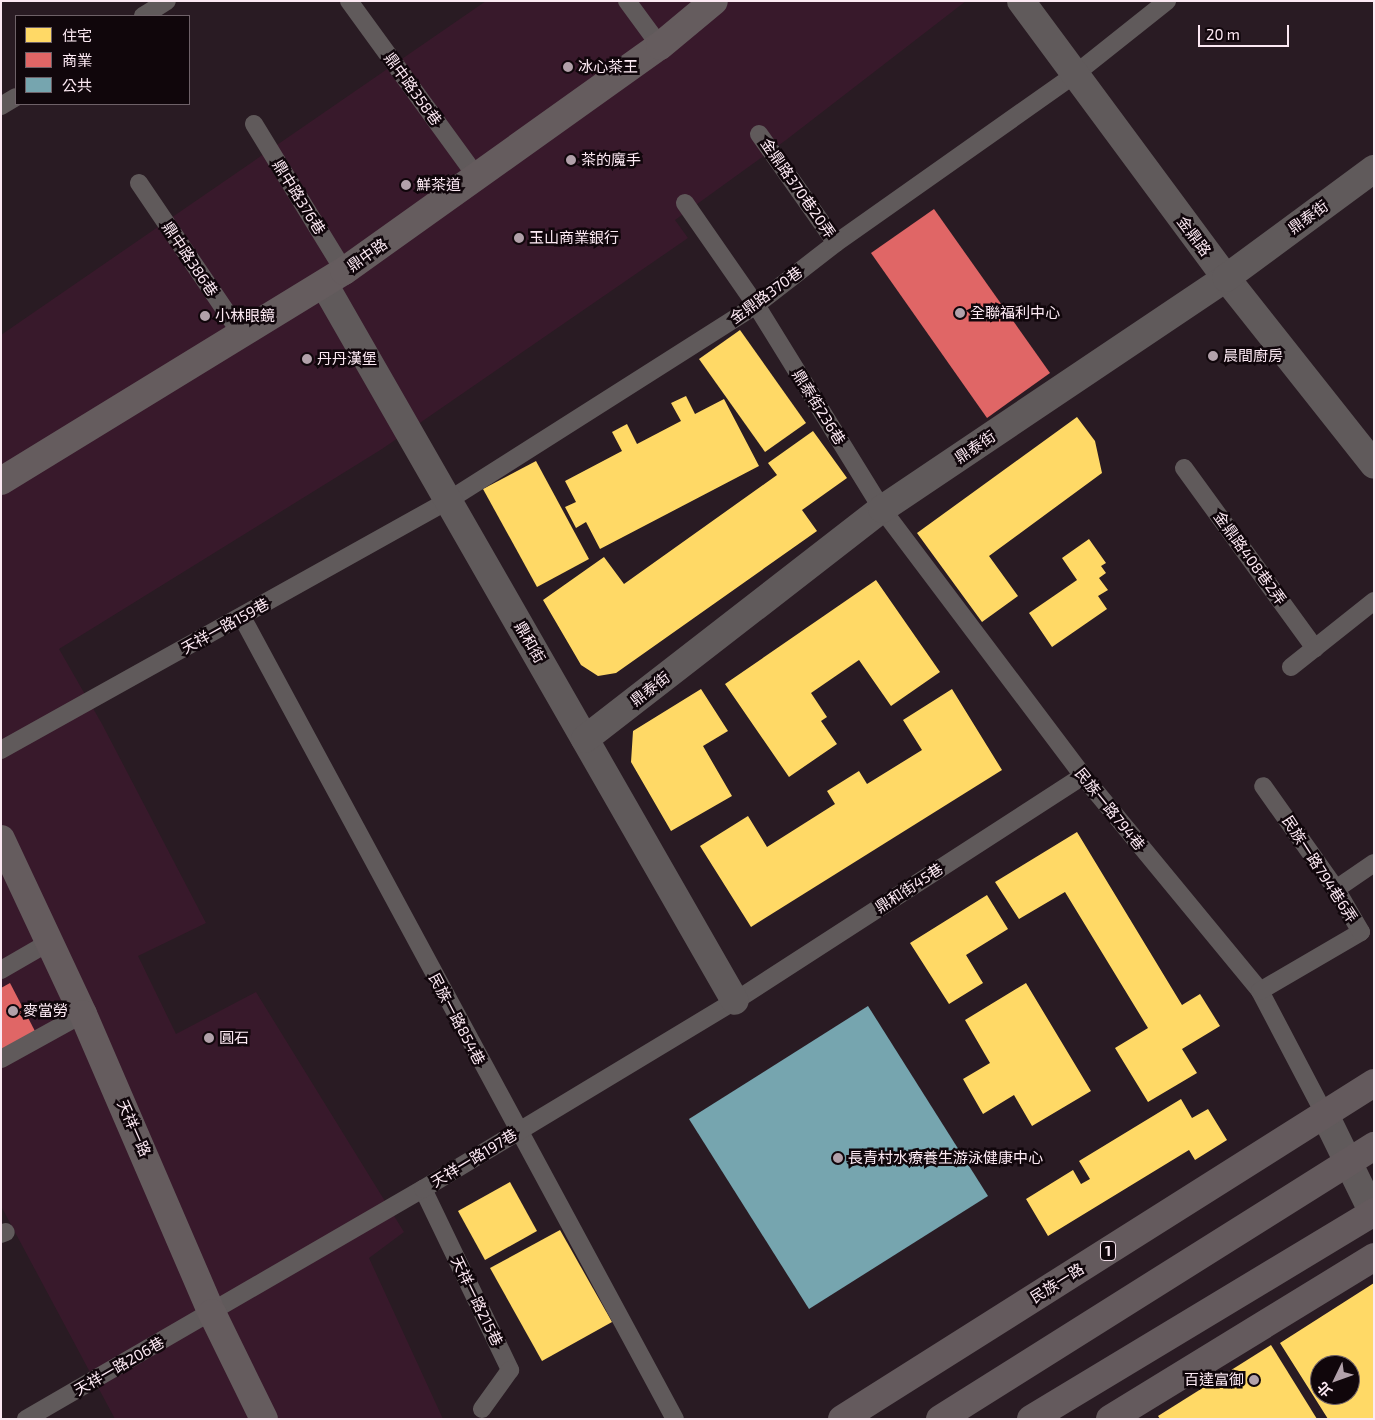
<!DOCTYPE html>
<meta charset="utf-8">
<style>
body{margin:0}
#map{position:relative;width:1375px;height:1420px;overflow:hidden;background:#291b23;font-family:"Exo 2","Noto Sans TC",sans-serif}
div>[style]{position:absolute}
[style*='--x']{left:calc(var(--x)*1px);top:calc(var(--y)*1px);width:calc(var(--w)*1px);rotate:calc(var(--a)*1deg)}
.built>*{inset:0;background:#38192b}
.homes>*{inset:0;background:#ffd966}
.shops>*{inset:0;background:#e06666}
.public>*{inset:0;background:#76a5af}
.lane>*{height:18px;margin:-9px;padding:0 9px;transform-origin:9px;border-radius:9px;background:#605a5b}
.street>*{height:28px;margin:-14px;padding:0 14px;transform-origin:14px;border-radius:14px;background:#605a5b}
.secondary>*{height:28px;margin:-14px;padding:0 14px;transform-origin:14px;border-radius:14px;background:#655c5e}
.primary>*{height:28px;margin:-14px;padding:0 14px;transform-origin:14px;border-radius:14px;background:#645a5d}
.dots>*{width:14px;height:14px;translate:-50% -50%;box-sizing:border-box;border:2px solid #10060b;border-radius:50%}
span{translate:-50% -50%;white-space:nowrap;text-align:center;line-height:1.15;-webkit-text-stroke:5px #10060b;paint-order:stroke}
.shield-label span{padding:1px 4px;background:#10060b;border:1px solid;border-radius:4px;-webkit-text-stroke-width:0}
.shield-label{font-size:14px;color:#fce9f3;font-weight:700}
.poi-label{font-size:15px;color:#fce9f3}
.left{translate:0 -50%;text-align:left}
.right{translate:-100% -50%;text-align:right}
.street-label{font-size:15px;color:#fce9f3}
.frame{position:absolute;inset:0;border:2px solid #fce9f3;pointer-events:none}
.legend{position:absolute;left:15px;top:15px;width:175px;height:90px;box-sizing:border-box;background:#10060b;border:1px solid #6e6168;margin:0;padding:6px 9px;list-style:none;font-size:15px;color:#fce9f3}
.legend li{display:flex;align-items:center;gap:10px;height:25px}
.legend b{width:25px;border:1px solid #6e6168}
.north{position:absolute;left:1310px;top:1355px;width:50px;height:50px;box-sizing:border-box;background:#10060b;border:1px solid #6e6168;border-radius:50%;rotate:228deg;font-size:14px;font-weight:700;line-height:20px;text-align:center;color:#fce9f3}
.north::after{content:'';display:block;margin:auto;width:18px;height:22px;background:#b2a1aa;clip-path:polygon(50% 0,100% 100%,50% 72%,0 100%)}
.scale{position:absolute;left:1198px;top:25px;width:91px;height:22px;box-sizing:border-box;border:2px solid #fce9f3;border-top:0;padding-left:6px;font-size:15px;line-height:18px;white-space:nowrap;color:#fce9f3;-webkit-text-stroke:4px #10060b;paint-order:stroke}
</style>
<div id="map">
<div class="built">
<i style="clip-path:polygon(486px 1px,966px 1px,786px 140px,675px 220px,688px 238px,382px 449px,59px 649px,102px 724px,206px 923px,138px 956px,176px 1034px,256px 992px,404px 1232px,369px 1258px,443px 1419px,115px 1419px,1px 1206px,1px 335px)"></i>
</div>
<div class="homes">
<i style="clip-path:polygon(740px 330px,806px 423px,765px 452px,699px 359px)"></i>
<i style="clip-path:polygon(686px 396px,695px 414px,724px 399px,759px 466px,600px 549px,586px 522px,576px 528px,565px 507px,576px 502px,565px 481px,622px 451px,612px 432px,627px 424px,637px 444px,681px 421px,671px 403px)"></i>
<i style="clip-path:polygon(1077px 417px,1095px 441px,1102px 473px,989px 556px,1018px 596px,982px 622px,917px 533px)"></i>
<i style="clip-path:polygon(813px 431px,847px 478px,802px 510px,817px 531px,616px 673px,598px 676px,581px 665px,543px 600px,604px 557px,624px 584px,777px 475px,768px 463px)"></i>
<i style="clip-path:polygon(536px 461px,589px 559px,537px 587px,483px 489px)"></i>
<i style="clip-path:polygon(1089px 539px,1106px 563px,1101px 566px,1106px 573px,1099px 578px,1108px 590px,1098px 596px,1107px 609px,1052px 647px,1029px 613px,1077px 580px,1062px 558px)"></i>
<i style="clip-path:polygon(876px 580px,940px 672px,891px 706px,859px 660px,811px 693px,827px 717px,821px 721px,837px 744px,789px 777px,725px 684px)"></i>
<i style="clip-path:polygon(701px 689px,728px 731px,703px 746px,732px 796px,671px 831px,631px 762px,633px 731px)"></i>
<i style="clip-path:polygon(952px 689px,1002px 770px,751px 927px,700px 846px,748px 816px,767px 847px,835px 804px,827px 791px,859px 771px,867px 784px,922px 750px,903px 720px)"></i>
<i style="clip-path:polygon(1077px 832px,1182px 1005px,1200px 994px,1220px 1026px,1182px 1049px,1197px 1073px,1148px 1102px,1115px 1048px,1148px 1028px,1065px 892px,1019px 919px,995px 882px)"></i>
<i style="clip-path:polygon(987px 895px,1008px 929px,966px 955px,983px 983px,949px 1004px,910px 943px)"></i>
<i style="clip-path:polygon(1026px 983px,1091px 1091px,1032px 1126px,1014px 1095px,983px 1114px,963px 1079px,990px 1063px,965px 1020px)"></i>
<i style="clip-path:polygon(1181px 1099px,1192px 1118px,1208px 1109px,1227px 1140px,1195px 1160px,1189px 1150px,1048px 1236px,1026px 1199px,1073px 1170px,1081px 1184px,1090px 1179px,1079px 1161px)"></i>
<i style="clip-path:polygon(510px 1182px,537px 1231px,485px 1260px,458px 1211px)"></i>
<i style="clip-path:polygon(560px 1230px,612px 1322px,542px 1361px,490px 1268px)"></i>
<i style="clip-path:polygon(evenodd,1374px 1283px,1374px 1419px,1328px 1419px,1280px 1343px,1374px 1283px,1320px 1365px,1350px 1365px,1350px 1395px,1320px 1395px,1320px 1365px)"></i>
<i style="clip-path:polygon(1271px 1345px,1317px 1419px,1160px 1419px,1158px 1416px)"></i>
</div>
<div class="shops">
<i style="clip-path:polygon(934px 209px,1050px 373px,987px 418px,871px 253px)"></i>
<i style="clip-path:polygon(10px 983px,37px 1035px,1px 1052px,1px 988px)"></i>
</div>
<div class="public">
<i style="clip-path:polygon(868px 1006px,988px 1196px,809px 1309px,689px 1119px)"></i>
</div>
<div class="lane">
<i style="--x:349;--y:1;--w:218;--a:54"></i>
<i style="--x:627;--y:1;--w:56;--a:53.7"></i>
<i style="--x:143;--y:16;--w:28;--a:-32"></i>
<i style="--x:1;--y:106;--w:17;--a:-31"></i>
<i style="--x:254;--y:124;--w:172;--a:58.5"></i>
<i style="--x:759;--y:134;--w:133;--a:54.8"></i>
<i style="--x:139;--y:183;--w:184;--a:55.9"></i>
<i style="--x:685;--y:203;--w:124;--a:55.2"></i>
<i style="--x:756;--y:305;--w:240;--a:58.3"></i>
<i style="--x:882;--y:509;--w:334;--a:53"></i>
<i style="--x:1083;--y:776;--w:278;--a:50.5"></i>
<i style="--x:1260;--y:991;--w:140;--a:62.3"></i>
<i style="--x:1184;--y:468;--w:223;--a:54"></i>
<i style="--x:242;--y:617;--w:911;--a:61.64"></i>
<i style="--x:1291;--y:667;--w:106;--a:-38.5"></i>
<i style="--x:1;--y:750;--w:513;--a:-29.16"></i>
<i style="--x:449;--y:500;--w:364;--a:-32.4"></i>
<i style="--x:756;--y:305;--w:101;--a:-37.8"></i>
<i style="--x:836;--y:243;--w:291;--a:-35.2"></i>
<i style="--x:1074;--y:75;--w:119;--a:-38.5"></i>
<i style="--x:1336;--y:889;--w:46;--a:-34.4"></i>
<i style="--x:1;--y:970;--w:58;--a:-30.1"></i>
<i style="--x:1260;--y:991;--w:117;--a:-30.3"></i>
<i style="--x:1361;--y:932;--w:50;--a:-120.2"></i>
<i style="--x:1336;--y:889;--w:126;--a:-125.3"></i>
<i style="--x:1;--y:1059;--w:94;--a:-28.8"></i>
<i style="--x:423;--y:1189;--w:201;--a:64.3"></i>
<i style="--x:510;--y:1370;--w:48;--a:125.7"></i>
<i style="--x:1;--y:1234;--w:5;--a:-22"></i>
<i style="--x:26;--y:1419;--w:459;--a:-30.1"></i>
<i style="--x:423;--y:1189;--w:364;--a:-31.1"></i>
<i style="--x:735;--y:1001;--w:414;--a:-32.9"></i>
</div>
<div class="street">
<i style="--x:1021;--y:1;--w:345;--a:53.5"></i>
<i style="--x:1226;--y:278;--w:238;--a:51.6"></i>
<i style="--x:324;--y:284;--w:826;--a:60.18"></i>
<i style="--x:585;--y:739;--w:376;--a:-37.8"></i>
<i style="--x:882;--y:509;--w:414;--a:-33.9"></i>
<i style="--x:1226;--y:278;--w:184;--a:-36.4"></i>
<i style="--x:1325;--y:1115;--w:111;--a:63.9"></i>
</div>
<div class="secondary">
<i style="--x:1;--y:481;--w:402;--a:-31.5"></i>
<i style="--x:344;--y:271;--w:388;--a:-35.5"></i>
<i style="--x:660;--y:46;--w:70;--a:-39.8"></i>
<i style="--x:1;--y:839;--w:193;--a:64.9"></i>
<i style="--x:83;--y:1014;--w:326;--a:66.7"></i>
<i style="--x:212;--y:1313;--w:118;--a:63.9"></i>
</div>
<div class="primary">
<i style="--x:842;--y:1419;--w:629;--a:-32.28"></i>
<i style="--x:940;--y:1419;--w:513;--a:-32.17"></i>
<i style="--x:1031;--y:1419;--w:401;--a:-31.1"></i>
<i style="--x:1110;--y:1419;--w:310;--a:-31.5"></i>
</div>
<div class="dots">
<i style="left:568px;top:67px;background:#b2a1aa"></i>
<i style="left:571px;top:160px;background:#b2a1aa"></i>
<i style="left:406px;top:185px;background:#b2a1aa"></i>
<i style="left:519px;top:238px;background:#b2a1aa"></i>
<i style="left:960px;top:313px;background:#b2a1aa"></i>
<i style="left:205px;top:316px;background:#b2a1aa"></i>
<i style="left:1213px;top:356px;background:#b2a1aa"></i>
<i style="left:307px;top:359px;background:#b2a1aa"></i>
<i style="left:13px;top:1011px;background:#b2a1aa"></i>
<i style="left:209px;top:1038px;background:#b2a1aa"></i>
<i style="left:838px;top:1158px;background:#b2a1aa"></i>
<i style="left:1254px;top:1380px;background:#b2a1aa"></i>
</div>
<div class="shield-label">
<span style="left:1108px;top:1251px">1</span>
</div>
<div class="poi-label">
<span class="left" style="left:578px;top:67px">冰心茶王</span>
<span class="left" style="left:581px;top:160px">茶的魔手</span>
<span class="left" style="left:416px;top:185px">鮮茶道</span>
<span class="left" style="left:529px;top:238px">玉山商業銀行</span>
<span class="left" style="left:970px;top:313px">全聯福利中心</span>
<span class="left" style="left:215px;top:316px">小林眼鏡</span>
<span class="left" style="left:1223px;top:356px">晨間廚房</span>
<span class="left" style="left:317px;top:359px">丹丹漢堡</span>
<span class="left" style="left:23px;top:1011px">麥當勞</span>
<span class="left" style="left:219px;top:1038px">圓石</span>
<span class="left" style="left:848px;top:1158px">長青村水療養生游泳健康中心</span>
<span class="right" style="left:1244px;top:1380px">百達富御</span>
</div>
<div class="street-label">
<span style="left:413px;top:89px;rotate:54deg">鼎中路358巷</span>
<span style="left:798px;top:188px;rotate:55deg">金鼎路370巷20弄</span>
<span style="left:299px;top:197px;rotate:58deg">鼎中路376巷</span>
<span style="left:1308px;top:217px;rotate:-36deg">鼎泰街</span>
<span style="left:1194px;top:236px;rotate:53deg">金鼎路</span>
<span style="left:367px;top:255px;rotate:-35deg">鼎中路</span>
<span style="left:190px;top:259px;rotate:56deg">鼎中路386巷</span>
<span style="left:766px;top:295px;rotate:-36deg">金鼎路370巷</span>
<span style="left:819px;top:407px;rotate:58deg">鼎泰街236巷</span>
<span style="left:975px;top:447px;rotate:-34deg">鼎泰街</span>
<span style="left:1250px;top:558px;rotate:54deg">金鼎路408巷2弄</span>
<span style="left:225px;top:626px;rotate:-29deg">天祥一路159巷</span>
<span style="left:530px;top:642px;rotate:60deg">鼎和街</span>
<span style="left:650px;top:689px;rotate:-38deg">鼎泰街</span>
<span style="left:1110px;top:809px;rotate:51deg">民族一路794巷</span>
<span style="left:1320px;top:869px;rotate:57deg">民族一路794巷6弄</span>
<span style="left:909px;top:888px;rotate:-33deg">鼎和街45巷</span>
<span style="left:457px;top:1019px;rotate:62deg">民族一路854巷</span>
<span style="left:134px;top:1128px;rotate:66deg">天祥一路</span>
<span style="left:474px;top:1158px;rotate:-31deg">天祥一路197巷</span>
<span style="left:1057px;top:1283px;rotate:-32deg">民族一路</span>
<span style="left:477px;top:1301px;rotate:64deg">天祥一路215巷</span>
<span style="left:119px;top:1366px;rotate:-30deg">天祥一路206巷</span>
</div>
<div class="frame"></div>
<ul class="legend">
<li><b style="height:14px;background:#ffd966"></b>住宅</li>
<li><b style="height:14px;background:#e06666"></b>商業</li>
<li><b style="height:14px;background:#76a5af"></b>公共</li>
</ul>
<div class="north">北</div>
<div class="scale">20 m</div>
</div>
